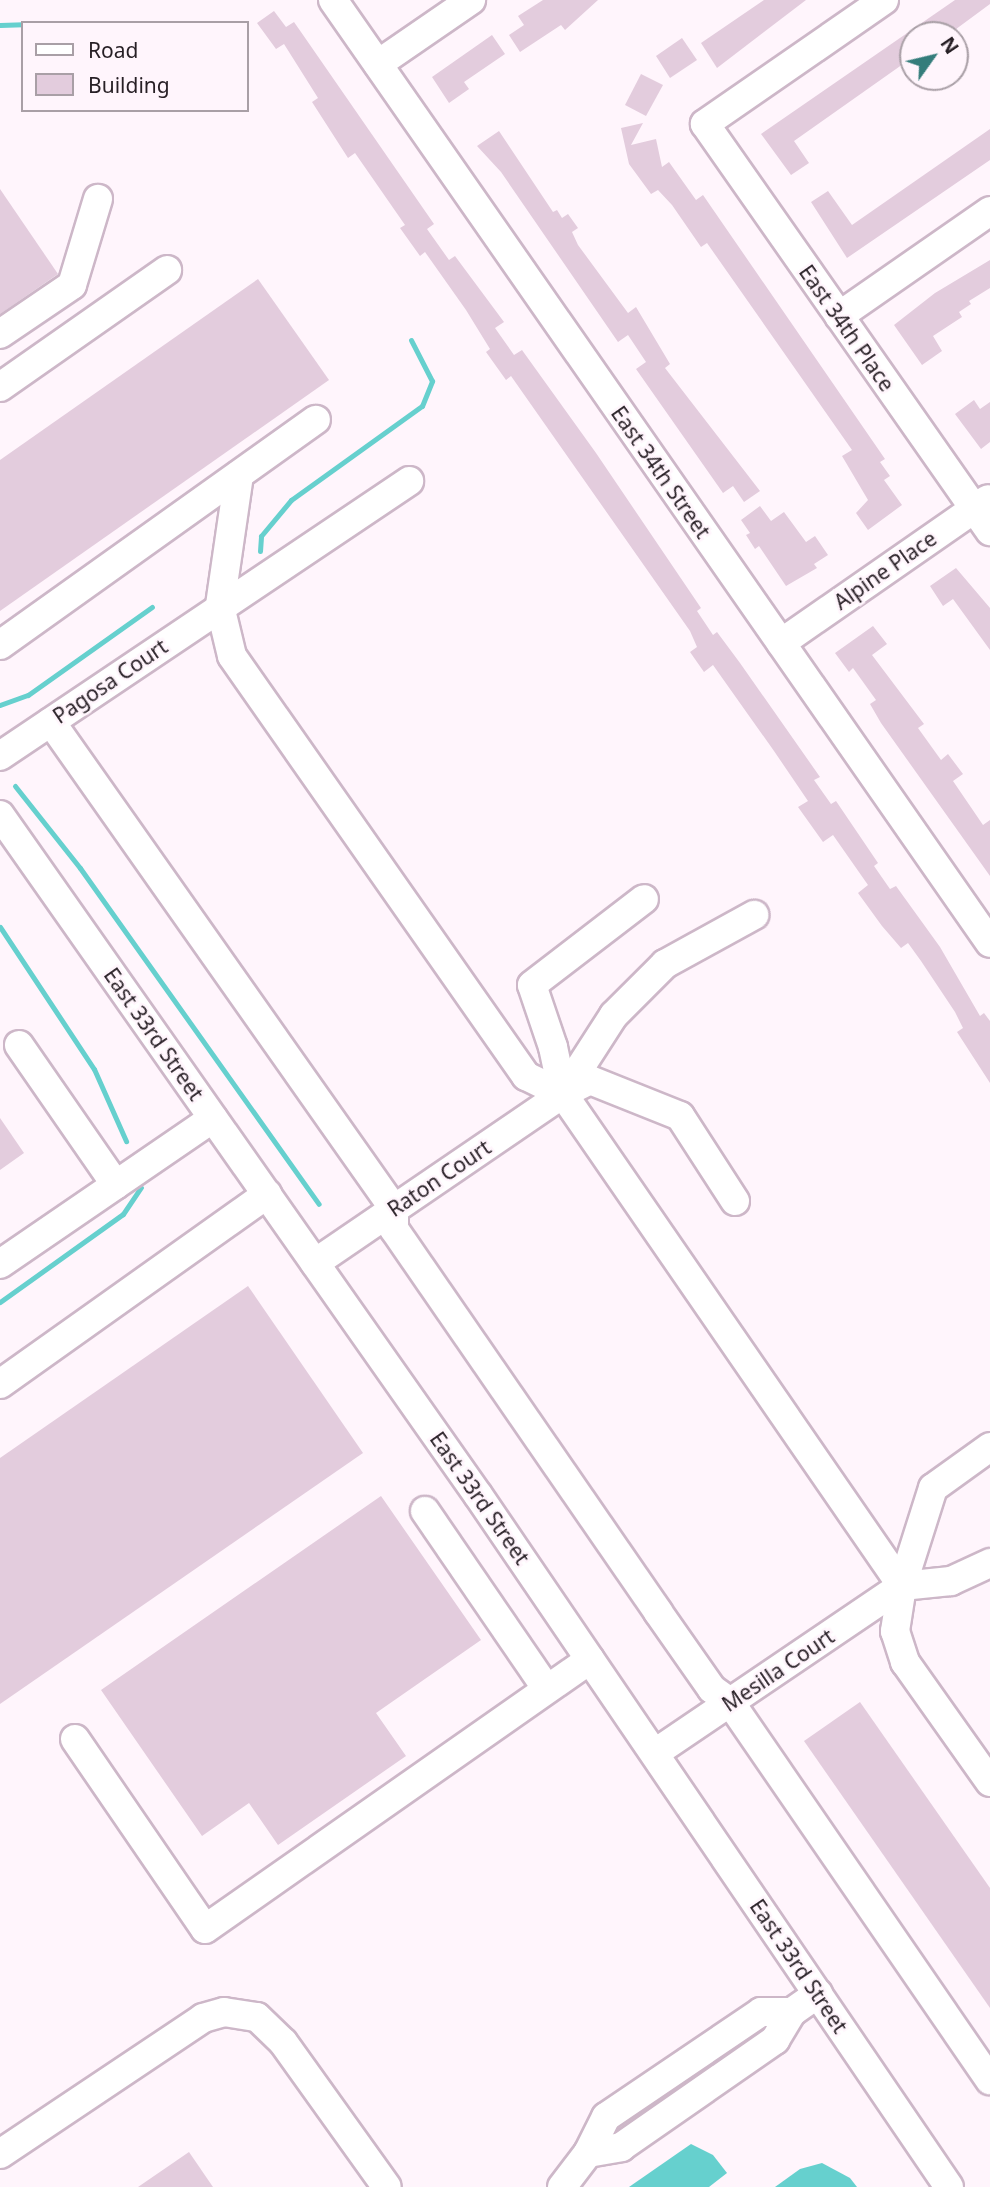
<!DOCTYPE html>
<style>
body{margin:0}
#map{position:relative;width:990px;height:2187px;overflow:hidden;background:#fff5fc;font-family:"Noto Sans",sans-serif}
div>[style]{position:absolute}
[style*='--x']{left:calc(var(--x)*1px);top:calc(var(--y)*1px);width:calc(var(--w)*1px);rotate:calc(var(--a)*1deg)}
.water>*{inset:0;background:#66d0ce}
.stream>*{height:5px;margin:-2.5px;padding:0 2.5px;transform-origin:2.5px;border-radius:2.5px;background:#66d0ce}
.building>*{inset:0;background:#e3ccdd}
.roads{filter:drop-shadow(2px 0 #cdb7c8) drop-shadow(-2px 0 #cdb7c8) drop-shadow(0 2px #cdb7c8) drop-shadow(0 -2px #cdb7c8)}
.minor>*{height:28px;margin:-14px;padding:0 14px;transform-origin:14px;border-radius:14px;background:#fff}
span{translate:-50% -50%;white-space:nowrap;text-align:center;line-height:1.15;-webkit-text-stroke:5px #fff5fc;paint-order:stroke}
.street-label{font-size:21px;color:#271f25}
.legend{position:absolute;left:21px;top:21px;width:228px;height:91px;box-sizing:border-box;background:#fff5fc;border:2px solid #a99fa6;margin:0;padding:9px 12px;list-style:none;font-size:21px;color:#271f25}
.legend li{display:flex;align-items:center;gap:14px;height:35px}
.legend b{width:35px;border:2px solid #a99fa6}
.north{position:absolute;left:899px;top:21px;width:70px;height:70px;box-sizing:border-box;background:#fff5fc;border:2px solid #a99fa6;border-radius:50%;rotate:56deg;font-size:19px;font-weight:700;line-height:28px;text-align:center;color:#271f25}
.north::after{content:'';display:block;margin:auto;width:24px;height:32px;background:#347d7b;clip-path:polygon(50% 0,100% 100%,50% 72%,0 100%)}
</style>
<div id="map">
<div class="water">
<i style="clip-path:polygon(691px 2144px,713px 2155px,727px 2173px,709px 2187px,629px 2187px)"></i>
<i style="clip-path:polygon(822px 2163px,850px 2178px,857px 2187px,775px 2187px,800px 2169px)"></i>
</div>
<div class="stream">
<i style="--x:0;--y:25;--w:23;--a:-2"></i>
<i style="--x:260;--y:551;--w:15;--a:-86"></i>
<i style="--x:261;--y:536;--w:47;--a:-50.2"></i>
<i style="--x:291;--y:500;--w:161;--a:-35.7"></i>
<i style="--x:422;--y:406;--w:27;--a:-68"></i>
<i style="--x:432;--y:381;--w:46;--a:-117.1"></i>
<i style="--x:0;--y:705;--w:30;--a:-20"></i>
<i style="--x:28;--y:695;--w:152;--a:-35.4"></i>
<i style="--x:15;--y:786;--w:105;--a:51.6"></i>
<i style="--x:80;--y:868;--w:412;--a:54.6"></i>
<i style="--x:0;--y:927;--w:170;--a:56.5"></i>
<i style="--x:94;--y:1069;--w:79;--a:66"></i>
<i style="--x:0;--y:1302;--w:151;--a:-35.6"></i>
<i style="--x:123;--y:1214;--w:32;--a:-56"></i>
</div>
<div class="building">
<i style="clip-path:polygon(543px 0,598px 0,565px 30px,561px 25px,520px 52px,509px 35px,524px 25px,518px 16px)"></i>
<i style="clip-path:polygon(764px 0,806px 0,717px 68px,701px 43px)"></i>
<i style="clip-path:polygon(955px 0,990px 0,990px 4px,948px 35px,913px 35px,913px 57px,794px 141px,809px 163px,791px 175px,761px 134px)"></i>
<i style="clip-path:polygon(274px 11px,286px 27px,294px 22px,301px 32px,434px 224px,427px 229px,449px 260px,455px 256px,504px 322px,495px 328px,514px 355px,522px 350px,596px 453px,701px 608px,697px 611px,713px 635px,717px 632px,740px 663px,820px 777px,814px 780px,831px 804px,836px 801px,878px 863px,874px 866px,890px 889px,896px 886px,940px 947px,980px 1016px,984px 1013px,990px 1021px,990px 1083px,957px 1032px,963px 1028px,955px 1012px,921px 961px,908px 943px,901px 948px,882px 926px,858px 893px,868px 885px,833px 835px,823px 842px,798px 807px,808px 801px,774px 751px,713px 665px,704px 672px,690px 652px,697px 647px,690px 631px,511px 376px,506px 380px,486px 352px,490px 349px,466px 310px,425px 252px,420px 256px,400px 228px,405px 225px,355px 153px,348px 158px,312px 102px,318px 98px,284px 44px,276px 49px,257px 23px)"></i>
<i style="clip-path:polygon(492px 35px,505px 54px,464px 82px,469px 89px,449px 103px,432px 77px)"></i>
<i style="clip-path:polygon(682px 38px,697px 60px,670px 78px,656px 56px)"></i>
<i style="clip-path:polygon(641px 74px,663px 85px,646px 116px,625px 105px)"></i>
<i style="clip-path:polygon(643px 123px,631px 145px,656px 139px,662px 167px,669px 162px,696px 200px,703px 195px,885px 459px,880px 462px,890px 476px,884px 480px,902px 505px,868px 530px,856px 513px,868px 500px,842px 456px,852px 450px,707px 243px,701px 247px,672px 205px,658px 190px,651px 194px,629px 164px,621px 128px)"></i>
<i style="clip-path:polygon(990px 129px,990px 160px,847px 258px,811px 202px,828px 191px,852px 225px)"></i>
<i style="clip-path:polygon(499px 131px,553px 212px,557px 210px,562px 218px,568px 214px,578px 228px,572px 232px,578px 245px,628px 313px,636px 307px,670px 364px,665px 368px,760px 491px,744px 502px,733px 486px,723px 493px,636px 369px,646px 362px,628px 335px,618px 342px,501px 172px,477px 146px)"></i>
<i style="clip-path:polygon(0 189px,58px 274px,0 314px)"></i>
<i style="clip-path:polygon(990px 260px,990px 288px,969px 301px,971px 304px,959px 312px,962px 317px,933px 336px,942px 351px,922px 365px,894px 325px,935px 293px)"></i>
<i style="clip-path:polygon(258px 279px,329px 380px,0 611px,0 460px)"></i>
<i style="clip-path:polygon(974px 400px,980px 409px,990px 402px,990px 442px,981px 449px,955px 414px)"></i>
<i style="clip-path:polygon(760px 506px,771px 521px,784px 512px,806px 542px,815px 536px,828px 555px,814px 564px,817px 568px,786px 586px,759px 546px,755px 549px,746px 535px,750px 533px,741px 520px)"></i>
<i style="clip-path:polygon(956px 568px,990px 608px,990px 650px,953px 599px,943px 606px,930px 586px)"></i>
<i style="clip-path:polygon(873px 626px,887px 644px,872px 655px,924px 724px,918px 728px,941px 760px,948px 754px,963px 774px,953px 781px,983px 825px,990px 820px,990px 876px,881px 723px,870px 704px,876px 700px,853px 668px,849px 672px,835px 653px)"></i>
<i style="clip-path:polygon(0 1118px,24px 1153px,0 1170px)"></i>
<i style="clip-path:polygon(248px 1286px,363px 1453px,0 1704px,0 1458px)"></i>
<i style="clip-path:polygon(381px 1496px,481px 1640px,376px 1713px,406px 1756px,278px 1845px,249px 1803px,202px 1836px,101px 1690px)"></i>
<i style="clip-path:polygon(860px 1702px,990px 1888px,990px 2008px,804px 1741px)"></i>
<i style="clip-path:polygon(189px 2152px,213px 2187px,138px 2187px)"></i>
</div>
<div class="roads">
<div class="minor">
<i style="--x:333;--y:0;--w:1149;--a:55.13"></i>
<i style="--x:884;--y:0;--w:218;--a:145.3"></i>
<i style="--x:705;--y:124;--w:497;--a:55"></i>
<i style="--x:378;--y:64;--w:113;--a:-34.5"></i>
<i style="--x:839;--y:316;--w:184;--a:-34.8"></i>
<i style="--x:0;--y:334;--w:87;--a:-34.2"></i>
<i style="--x:72;--y:285;--w:90;--a:-73.2"></i>
<i style="--x:0;--y:387;--w:204;--a:-35"></i>
<i style="--x:239;--y:475;--w:132;--a:98.3"></i>
<i style="--x:220;--y:606;--w:51;--a:76.5"></i>
<i style="--x:232;--y:656;--w:513;--a:55.01"></i>
<i style="--x:526;--y:1076;--w:41;--a:25.9"></i>
<i style="--x:781;--y:643;--w:252;--a:-34.8"></i>
<i style="--x:0;--y:645;--w:388;--a:-35.5"></i>
<i style="--x:51;--y:722;--w:596;--a:54.84"></i>
<i style="--x:394;--y:1209;--w:20;--a:90"></i>
<i style="--x:394;--y:1229;--w:465;--a:55.4"></i>
<i style="--x:658;--y:1612;--w:94;--a:55"></i>
<i style="--x:712;--y:1689;--w:22;--a:36"></i>
<i style="--x:730;--y:1702;--w:459;--a:55.5"></i>
<i style="--x:0;--y:756;--w:493;--a:-33.9"></i>
<i style="--x:0;--y:815;--w:831;--a:54.9"></i>
<i style="--x:478;--y:1495;--w:837;--a:55.76"></i>
<i style="--x:19;--y:1045;--w:170;--a:55.3"></i>
<i style="--x:563;--y:1094;--w:48;--a:-102"></i>
<i style="--x:553;--y:1047;--w:65;--a:-108.7"></i>
<i style="--x:532;--y:985;--w:141;--a:-37.5"></i>
<i style="--x:735;--y:1201;--w:101;--a:-122.9"></i>
<i style="--x:680;--y:1116;--w:97;--a:-158.2"></i>
<i style="--x:590;--y:1080;--w:30;--a:153"></i>
<i style="--x:563;--y:1094;--w:597;--a:55.43"></i>
<i style="--x:315;--y:1263;--w:300;--a:-34.3"></i>
<i style="--x:563;--y:1094;--w:94;--a:-57.2"></i>
<i style="--x:614;--y:1015;--w:72;--a:-45"></i>
<i style="--x:665;--y:964;--w:102;--a:-28.8"></i>
<i style="--x:0;--y:1264;--w:258;--a:-34.4"></i>
<i style="--x:0;--y:1384;--w:328;--a:-35.4"></i>
<i style="--x:990;--y:1447;--w:70;--a:144.3"></i>
<i style="--x:933;--y:1488;--w:103;--a:107.6"></i>
<i style="--x:902;--y:1586;--w:46;--a:98.8"></i>
<i style="--x:895;--y:1631;--w:33;--a:72"></i>
<i style="--x:905;--y:1662;--w:147;--a:54.7"></i>
<i style="--x:425;--y:1511;--w:214;--a:55.6"></i>
<i style="--x:75;--y:1739;--w:230;--a:55.6"></i>
<i style="--x:205;--y:1929;--w:470;--a:-35"></i>
<i style="--x:655;--y:1753;--w:298;--a:-34.1"></i>
<i style="--x:902;--y:1586;--w:49;--a:-5.8"></i>
<i style="--x:951;--y:1581;--w:43;--a:-24.8"></i>
<i style="--x:792;--y:2012;--w:31;--a:180"></i>
<i style="--x:761;--y:2012;--w:187;--a:145.9"></i>
<i style="--x:606;--y:2117;--w:40;--a:116.6"></i>
<i style="--x:588;--y:2153;--w:34;--a:-10"></i>
<i style="--x:621;--y:2147;--w:188;--a:-34.8"></i>
<i style="--x:775;--y:2040;--w:33;--a:-59"></i>
<i style="--x:792;--y:2012;--w:32;--a:-35"></i>
<i style="--x:0;--y:2154;--w:244;--a:-33.8"></i>
<i style="--x:203;--y:2018;--w:22;--a:-16"></i>
<i style="--x:224;--y:2012;--w:33;--a:9"></i>
<i style="--x:257;--y:2017;--w:36;--a:44"></i>
<i style="--x:283;--y:2042;--w:178;--a:54.4"></i>
<i style="--x:562;--y:2187;--w:43;--a:-52.6"></i>
</div>
</div>
<div class="street-label">
<span style="left:847px;top:328px;rotate:55deg">East 34th Place</span>
<span style="left:661px;top:472px;rotate:55deg">East 34th Street</span>
<span style="left:885px;top:570px;rotate:-35deg">Alpine Place</span>
<span style="left:110px;top:681px;rotate:-34deg">Pagosa Court</span>
<span style="left:154px;top:1034px;rotate:55deg">East 33rd Street</span>
<span style="left:439px;top:1178px;rotate:-34deg">Raton Court</span>
<span style="left:480px;top:1498px;rotate:55deg">East 33rd Street</span>
<span style="left:778px;top:1670px;rotate:-34deg">Mesilla Court</span>
<span style="left:799px;top:1966px;rotate:56deg">East 33rd Street</span>
</div>
<ul class="legend">
<li><b style="height:9px;background:#fff"></b>Road</li>
<li><b style="height:19px;background:#e3ccdd"></b>Building</li>
</ul>
<div class="north">N</div>
</div>
